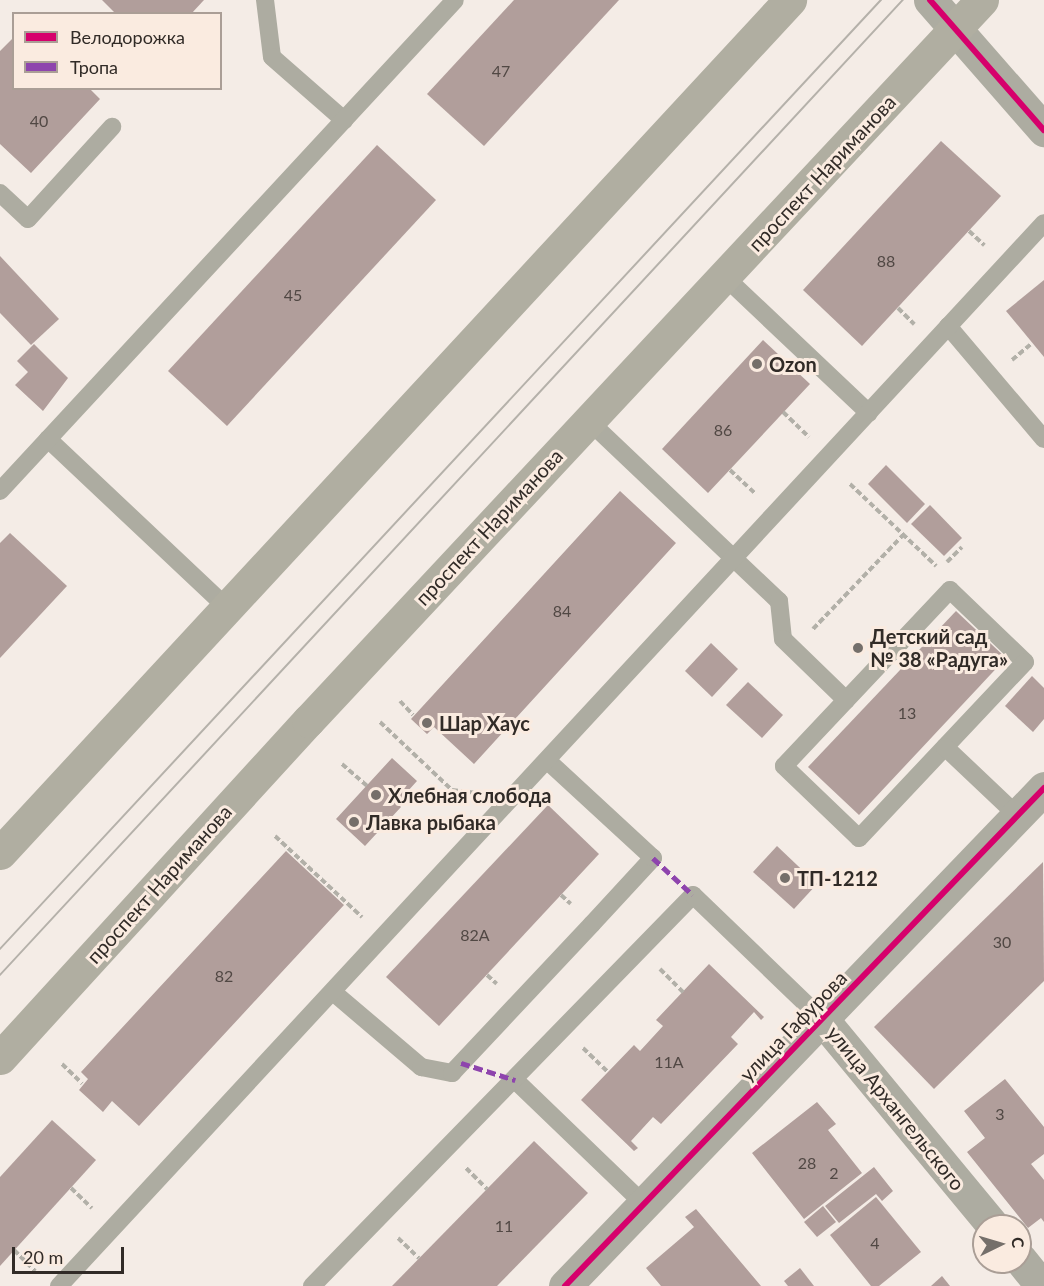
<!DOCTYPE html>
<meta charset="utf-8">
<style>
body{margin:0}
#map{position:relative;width:1044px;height:1286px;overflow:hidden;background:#f4ece6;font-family:Lato,sans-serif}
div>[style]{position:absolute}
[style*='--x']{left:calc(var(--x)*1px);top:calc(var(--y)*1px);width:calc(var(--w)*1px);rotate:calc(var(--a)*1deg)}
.building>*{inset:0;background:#b19e9b}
.path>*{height:4px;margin-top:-2px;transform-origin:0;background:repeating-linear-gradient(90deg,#b2b0a8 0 6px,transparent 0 9px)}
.service>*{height:18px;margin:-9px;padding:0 9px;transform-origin:9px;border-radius:9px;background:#adaca1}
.minor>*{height:33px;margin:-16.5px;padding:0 16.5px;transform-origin:16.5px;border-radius:16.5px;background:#adaca1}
.primary>*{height:33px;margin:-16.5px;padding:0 16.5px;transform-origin:16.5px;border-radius:16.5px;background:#b0aea1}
.tram>*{height:1.5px;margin:-0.75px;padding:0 0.75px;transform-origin:0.75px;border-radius:0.75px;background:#b5b1aa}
.quiet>*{height:4.5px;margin-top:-2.25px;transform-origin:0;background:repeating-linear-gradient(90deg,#8e44ad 0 9px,transparent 0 13.5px)}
.cycleway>*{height:6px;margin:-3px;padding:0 3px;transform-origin:3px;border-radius:3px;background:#d6006c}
.dots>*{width:16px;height:16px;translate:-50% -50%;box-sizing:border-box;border:3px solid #faebe0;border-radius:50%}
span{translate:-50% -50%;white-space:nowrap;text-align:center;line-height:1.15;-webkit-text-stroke:6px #faebe0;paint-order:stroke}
.number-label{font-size:16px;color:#514844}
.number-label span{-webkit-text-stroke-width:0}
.street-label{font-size:20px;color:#312b27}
.poi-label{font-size:20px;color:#312b27;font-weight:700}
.left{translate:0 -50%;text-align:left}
.legend{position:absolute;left:12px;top:12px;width:210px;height:78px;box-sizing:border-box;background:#faebe0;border:2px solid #aa9e96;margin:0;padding:8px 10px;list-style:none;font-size:18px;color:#312b27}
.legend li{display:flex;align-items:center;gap:12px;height:30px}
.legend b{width:30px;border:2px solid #aa9e96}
.north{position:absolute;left:972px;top:1214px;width:60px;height:60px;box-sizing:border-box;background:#faebe0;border:2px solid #aa9e96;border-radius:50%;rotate:85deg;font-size:16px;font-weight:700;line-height:24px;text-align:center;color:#312b27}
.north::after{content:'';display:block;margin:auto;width:21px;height:27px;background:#756f6a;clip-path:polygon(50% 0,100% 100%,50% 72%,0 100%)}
.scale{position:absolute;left:12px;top:1247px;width:112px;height:27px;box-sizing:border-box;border:3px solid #312b27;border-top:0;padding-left:8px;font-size:18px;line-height:21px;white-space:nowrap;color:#312b27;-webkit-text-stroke:4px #faebe0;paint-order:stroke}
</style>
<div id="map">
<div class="building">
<i style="clip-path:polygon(102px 0,204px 0,191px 14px,116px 14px)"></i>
<i style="clip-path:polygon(514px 0,619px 0,484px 146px,427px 94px)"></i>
<i style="clip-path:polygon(14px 37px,14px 88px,89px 88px,100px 99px,31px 173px,0 144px,0 51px)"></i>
<i style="clip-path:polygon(941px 141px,1001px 196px,862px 346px,803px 290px)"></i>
<i style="clip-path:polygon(377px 145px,436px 200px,227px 426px,168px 371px)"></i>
<i style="clip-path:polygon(0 256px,59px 319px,31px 345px,0 313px)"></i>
<i style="clip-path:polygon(1044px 280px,1044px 357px,1006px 311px)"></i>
<i style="clip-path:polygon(763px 340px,810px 384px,708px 493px,662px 449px)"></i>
<i style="clip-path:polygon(34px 344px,68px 378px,43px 411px,15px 385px,28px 372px,17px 361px)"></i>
<i style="clip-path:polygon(886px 465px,925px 504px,907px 523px,868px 484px)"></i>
<i style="clip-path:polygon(620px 491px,676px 543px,474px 764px,434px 727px,427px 734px,411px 719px)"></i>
<i style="clip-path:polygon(930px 505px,962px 538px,944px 556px,911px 524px)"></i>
<i style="clip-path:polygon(10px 533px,67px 586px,0 658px,0 543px)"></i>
<i style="clip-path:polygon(956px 611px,1006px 658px,859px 815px,808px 767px)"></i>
<i style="clip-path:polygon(711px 643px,738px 669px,712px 697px,685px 671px)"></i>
<i style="clip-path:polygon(1032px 676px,1044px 688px,1044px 719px,1033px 732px,1005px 706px)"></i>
<i style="clip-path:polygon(748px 682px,783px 715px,762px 738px,726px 705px)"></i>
<i style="clip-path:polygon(392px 758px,417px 781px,397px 803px,401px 807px,365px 846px,336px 819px)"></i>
<i style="clip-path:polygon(548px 805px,599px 854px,439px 1026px,386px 977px)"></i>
<i style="clip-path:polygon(777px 846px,817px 884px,794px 909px,753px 872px)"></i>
<i style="clip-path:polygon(286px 851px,344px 905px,139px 1126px,112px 1101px,103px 1112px,79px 1090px,88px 1079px,81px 1072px)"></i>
<i style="clip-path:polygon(1043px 862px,1044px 981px,934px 1089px,874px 1027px)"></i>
<i style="clip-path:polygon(709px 964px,764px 1017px,761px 1020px,754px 1012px,731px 1037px,738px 1044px,661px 1124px,653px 1117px,631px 1141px,638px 1148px,634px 1151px,581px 1100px,634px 1045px,640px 1051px,663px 1026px,656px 1020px)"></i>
<i style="clip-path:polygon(1005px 1079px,1044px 1127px,1044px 1154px,1031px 1164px,1044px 1180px,1044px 1222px,1041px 1218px,1028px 1228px,967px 1152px,985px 1138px,964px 1111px)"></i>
<i style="clip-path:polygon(817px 1102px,836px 1124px,828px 1130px,862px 1173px,804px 1219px,752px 1153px)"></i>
<i style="clip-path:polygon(52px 1120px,96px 1160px,0 1266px,0 1177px)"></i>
<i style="clip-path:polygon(534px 1141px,588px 1193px,497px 1286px,392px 1286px)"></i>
<i style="clip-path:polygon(874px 1167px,893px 1191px,882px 1201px,876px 1194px,839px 1223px,825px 1206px)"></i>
<i style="clip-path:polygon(876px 1197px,921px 1252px,879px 1286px,871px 1286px,830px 1235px)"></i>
<i style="clip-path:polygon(823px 1206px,836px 1222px,817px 1237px,804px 1222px)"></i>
<i style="clip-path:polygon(696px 1209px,761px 1286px,661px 1286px,646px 1268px,694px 1227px,685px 1217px)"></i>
<i style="clip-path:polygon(800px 1268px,814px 1286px,788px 1286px,784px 1281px)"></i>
<i style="clip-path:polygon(942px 1276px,950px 1286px,931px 1286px)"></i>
</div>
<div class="path">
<i style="--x:969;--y:231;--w:21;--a:43"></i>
<i style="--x:898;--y:308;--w:23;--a:45"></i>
<i style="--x:1012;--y:360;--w:26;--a:-40"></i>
<i style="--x:783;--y:412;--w:36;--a:44"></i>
<i style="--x:730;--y:470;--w:35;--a:43"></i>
<i style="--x:850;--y:484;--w:119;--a:43.6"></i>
<i style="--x:947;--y:562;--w:21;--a:-45"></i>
<i style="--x:813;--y:629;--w:130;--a:-46.2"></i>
<i style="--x:400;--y:701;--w:19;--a:47"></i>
<i style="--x:380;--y:722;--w:99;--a:43.4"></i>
<i style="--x:452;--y:790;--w:23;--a:7"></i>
<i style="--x:342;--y:764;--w:33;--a:41"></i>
<i style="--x:275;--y:836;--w:119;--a:43"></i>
<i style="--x:561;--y:895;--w:13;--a:42"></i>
<i style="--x:660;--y:969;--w:33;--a:45"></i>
<i style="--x:487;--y:975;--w:13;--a:42"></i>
<i style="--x:583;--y:1048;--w:35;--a:44"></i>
<i style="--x:62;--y:1064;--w:28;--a:44"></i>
<i style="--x:466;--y:1168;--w:30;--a:45"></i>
<i style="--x:71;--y:1188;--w:29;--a:44"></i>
<i style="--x:398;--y:1238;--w:29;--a:44"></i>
<i style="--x:14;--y:1250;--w:30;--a:45"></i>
</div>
<div class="service">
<i style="--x:265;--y:0;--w:57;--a:83"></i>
<i style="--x:272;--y:57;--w:96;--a:41.2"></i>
<i style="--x:0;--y:193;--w:38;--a:43"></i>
<i style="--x:28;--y:219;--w:125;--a:-47.6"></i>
<i style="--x:725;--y:277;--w:198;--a:43.4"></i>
<i style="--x:948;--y:326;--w:148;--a:49.7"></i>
<i style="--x:589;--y:421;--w:262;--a:43.5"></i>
<i style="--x:779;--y:601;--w:38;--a:84"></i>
<i style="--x:783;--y:639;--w:88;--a:44.1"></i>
<i style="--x:48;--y:439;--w:245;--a:43.3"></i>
<i style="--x:0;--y:491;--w:669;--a:-47.18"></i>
<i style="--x:950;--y:590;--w:104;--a:43.8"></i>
<i style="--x:1025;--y:662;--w:242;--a:133.3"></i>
<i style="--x:859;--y:838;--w:104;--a:-136.2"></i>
<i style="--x:784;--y:766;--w:242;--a:-46.7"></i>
<i style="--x:945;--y:747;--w:100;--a:43.4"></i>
<i style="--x:333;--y:992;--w:116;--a:40.4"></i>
<i style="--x:421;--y:1067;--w:32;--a:11"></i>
<i style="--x:452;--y:1073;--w:204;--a:-46.8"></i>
<i style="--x:592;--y:924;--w:90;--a:-47.3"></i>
<i style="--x:653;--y:858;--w:143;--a:-137.3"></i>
<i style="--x:515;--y:1080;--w:179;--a:43.9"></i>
<i style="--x:59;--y:1286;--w:1449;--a:-47.18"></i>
<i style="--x:312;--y:1286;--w:546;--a:-45.74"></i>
<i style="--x:693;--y:895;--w:179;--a:43.9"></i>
</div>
<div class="minor">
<i style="--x:930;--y:0;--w:173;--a:48.8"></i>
<i style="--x:822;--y:1019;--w:268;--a:50.4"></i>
<i style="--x:1020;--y:1259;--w:35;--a:51"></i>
<i style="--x:565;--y:1286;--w:691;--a:-46.11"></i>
</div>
<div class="primary">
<i style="--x:0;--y:853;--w:1163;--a:-47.2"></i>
<i style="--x:0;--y:1058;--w:457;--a:-47.6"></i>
<i style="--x:308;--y:721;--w:987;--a:-46.93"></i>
</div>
<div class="tram">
<i style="--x:0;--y:949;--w:1295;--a:-47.13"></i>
<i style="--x:0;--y:975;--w:1329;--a:-47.2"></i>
</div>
<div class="quiet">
<i style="--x:653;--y:858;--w:54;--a:42.8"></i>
<i style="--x:461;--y:1063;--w:57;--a:17.5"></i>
</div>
<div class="cycleway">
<i style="--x:930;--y:0;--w:173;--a:48.8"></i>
<i style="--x:565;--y:1286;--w:691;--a:-46.11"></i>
</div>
<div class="dots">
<i style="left:757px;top:364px;background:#756f6a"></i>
<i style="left:858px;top:648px;background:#756f6a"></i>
<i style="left:427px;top:723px;background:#756f6a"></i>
<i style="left:376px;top:795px;background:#756f6a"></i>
<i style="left:354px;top:822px;background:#756f6a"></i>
<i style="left:785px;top:878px;background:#756f6a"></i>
</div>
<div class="number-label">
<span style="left:501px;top:71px">47</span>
<span style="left:39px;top:121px">40</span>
<span style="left:886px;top:261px">88</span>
<span style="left:293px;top:295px">45</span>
<span style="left:723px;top:430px">86</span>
<span style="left:562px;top:611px">84</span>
<span style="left:907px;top:713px">13</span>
<span style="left:475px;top:935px">82А</span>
<span style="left:1002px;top:942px">30</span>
<span style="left:224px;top:976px">82</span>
<span style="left:669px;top:1062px">11А</span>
<span style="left:1000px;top:1114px">3</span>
<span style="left:807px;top:1163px">28</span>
<span style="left:834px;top:1173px">2</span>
<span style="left:504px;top:1226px">11</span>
<span style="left:875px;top:1243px">4</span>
</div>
<div class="street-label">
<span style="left:822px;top:173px;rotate:-47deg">проспект Нариманова</span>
<span style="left:489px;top:527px;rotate:-47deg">проспект Нариманова</span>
<span style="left:159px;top:884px;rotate:-48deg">проспект Нариманова</span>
<span style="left:793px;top:1026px;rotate:-46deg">улица Гафурова</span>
<span style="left:896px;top:1108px;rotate:51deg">улица Архангельского</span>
</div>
<div class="poi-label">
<span class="left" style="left:769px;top:364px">Ozon</span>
<span class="left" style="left:870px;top:648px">Детский сад<br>№ 38 «Радуга»</span>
<span class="left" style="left:439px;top:723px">Шар Хаус</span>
<span class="left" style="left:388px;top:795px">Хлебная слобода</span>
<span class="left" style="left:366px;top:822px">Лавка рыбака</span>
<span class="left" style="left:797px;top:878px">ТП-1212</span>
</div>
<ul class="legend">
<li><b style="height:8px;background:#d6006c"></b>Велодорожка</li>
<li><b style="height:8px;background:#8e44ad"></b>Тропа</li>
</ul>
<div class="north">С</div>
<div class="scale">20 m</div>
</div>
